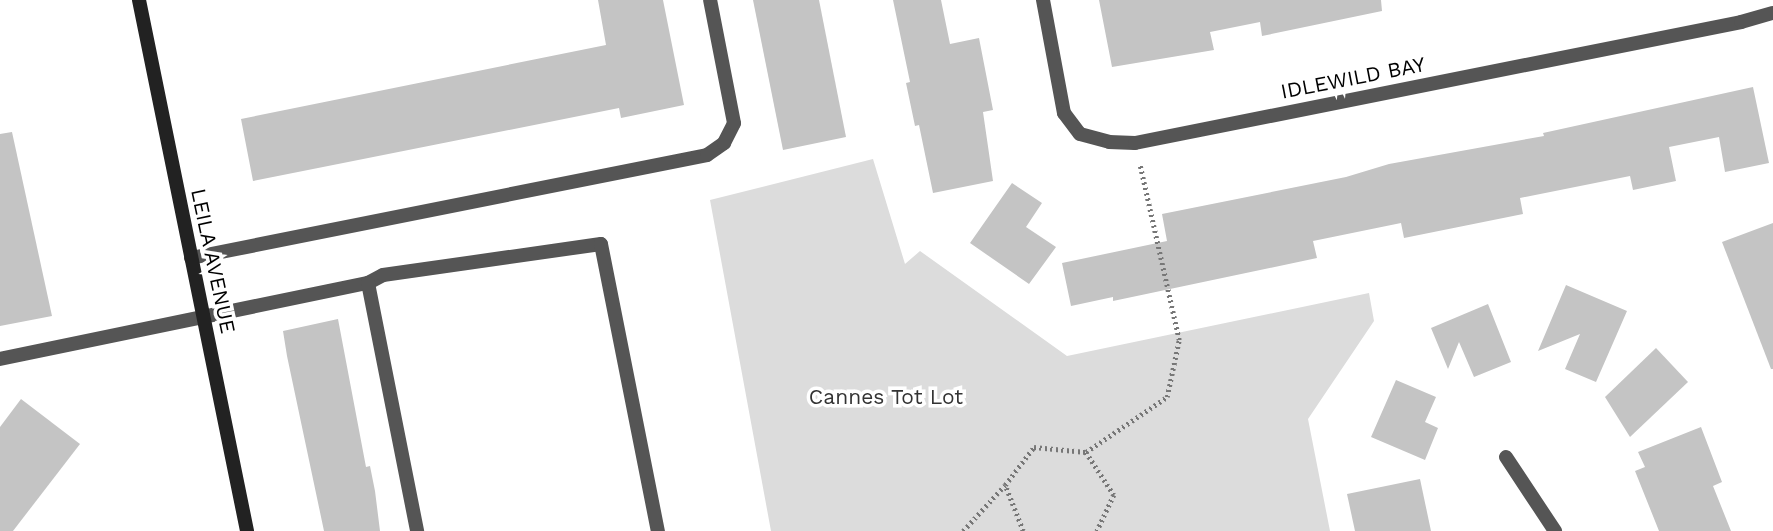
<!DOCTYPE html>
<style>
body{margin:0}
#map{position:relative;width:1773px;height:531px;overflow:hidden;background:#fff;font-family:"Work Sans",sans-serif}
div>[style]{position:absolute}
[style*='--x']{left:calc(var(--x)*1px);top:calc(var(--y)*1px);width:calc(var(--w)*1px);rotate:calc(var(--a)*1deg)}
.green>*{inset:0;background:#dcdcdc}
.building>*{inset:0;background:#c4c4c4}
.path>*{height:4.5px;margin-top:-2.25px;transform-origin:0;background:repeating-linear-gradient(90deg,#777 0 2px,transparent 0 5.5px)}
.lane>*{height:14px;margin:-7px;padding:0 7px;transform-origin:7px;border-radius:7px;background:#555}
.street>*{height:14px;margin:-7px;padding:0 7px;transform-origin:7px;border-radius:7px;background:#555}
.secondary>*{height:14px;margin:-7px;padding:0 7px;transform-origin:7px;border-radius:7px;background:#222}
span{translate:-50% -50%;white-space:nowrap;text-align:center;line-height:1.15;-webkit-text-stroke:7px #fff;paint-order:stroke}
.street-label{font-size:21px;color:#000}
.park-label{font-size:21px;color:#333}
</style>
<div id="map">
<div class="green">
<i style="clip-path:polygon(873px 159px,905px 264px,920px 251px,1067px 356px,1369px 293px,1374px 321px,1308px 419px,1330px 531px,771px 531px,710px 200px)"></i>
</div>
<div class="building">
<i style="clip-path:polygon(598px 0,663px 0,684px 105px,621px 118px,619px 108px,253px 181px,241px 119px,606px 45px)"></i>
<i style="clip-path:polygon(753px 0,819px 0,846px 137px,783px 150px)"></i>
<i style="clip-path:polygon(893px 0,941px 0,950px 44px,979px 38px,993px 110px,983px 112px,993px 181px,933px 193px,919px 125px,915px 126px,906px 83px,910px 82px)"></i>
<i style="clip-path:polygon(1099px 0,1381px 0,1382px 11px,1262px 36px,1260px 22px,1210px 32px,1214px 50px,1112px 67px)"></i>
<i style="clip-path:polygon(1753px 87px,1769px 163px,1725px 172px,1719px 137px,1669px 147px,1676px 181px,1633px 190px,1630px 176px,1520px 198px,1523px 214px,1404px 238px,1401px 223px,1313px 241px,1317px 258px,1113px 301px,1113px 297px,1071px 306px,1062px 263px,1167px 241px,1162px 214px,1346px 177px,1389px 164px,1544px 136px,1543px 133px)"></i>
<i style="clip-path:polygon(12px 132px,52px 316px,0 326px,0 134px)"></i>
<i style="clip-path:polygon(1012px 183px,1042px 203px,1026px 227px,1056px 247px,1029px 284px,970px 243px)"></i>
<i style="clip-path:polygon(1773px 223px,1773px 369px,1771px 369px,1722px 242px)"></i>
<i style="clip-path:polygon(1566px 285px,1627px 311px,1596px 382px,1565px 369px,1580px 334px,1538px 351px)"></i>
<i style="clip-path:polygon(1488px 304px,1511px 362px,1474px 377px,1459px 342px,1448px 369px,1431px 328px)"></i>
<i style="clip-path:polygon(338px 319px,366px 467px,370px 466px,375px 491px,380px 531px,324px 531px,287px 356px,283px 331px)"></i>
<i style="clip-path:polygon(1656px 348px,1688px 382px,1630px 437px,1605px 397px)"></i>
<i style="clip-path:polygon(1396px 380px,1436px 397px,1425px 422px,1438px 428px,1425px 460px,1371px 437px)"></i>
<i style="clip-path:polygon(21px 399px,80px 444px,13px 531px,0 531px,0 427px)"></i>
<i style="clip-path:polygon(1701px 427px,1722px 482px,1713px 486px,1731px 531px,1659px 531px,1635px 471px,1645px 467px,1638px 452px)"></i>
<i style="clip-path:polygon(1420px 479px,1431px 531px,1355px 531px,1347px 494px)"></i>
</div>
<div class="path">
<i style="--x:1086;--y:452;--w:98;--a:-34.2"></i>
<i style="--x:1167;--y:397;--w:58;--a:-78.1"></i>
<i style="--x:1179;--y:340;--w:179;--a:-102.6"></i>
<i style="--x:963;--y:531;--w:62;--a:-47.6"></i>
<i style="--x:1023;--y:531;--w:49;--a:-111.4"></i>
<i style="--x:1005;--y:485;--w:48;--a:-52.7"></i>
<i style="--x:1034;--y:447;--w:52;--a:5.5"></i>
<i style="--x:1086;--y:452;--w:51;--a:56.9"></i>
<i style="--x:1114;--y:495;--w:40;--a:115"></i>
</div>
<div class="lane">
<i style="--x:368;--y:283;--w:17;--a:-28"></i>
<i style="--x:383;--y:275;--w:220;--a:-8.1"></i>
<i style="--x:601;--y:244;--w:293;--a:78.8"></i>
<i style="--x:0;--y:359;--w:376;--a:-11.7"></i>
<i style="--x:368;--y:283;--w:253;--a:78.8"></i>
</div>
<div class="street">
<i style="--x:1043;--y:0;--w:115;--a:79.5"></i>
<i style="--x:1064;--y:113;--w:26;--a:53"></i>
<i style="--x:1080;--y:134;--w:30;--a:15"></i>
<i style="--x:1109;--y:142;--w:26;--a:2"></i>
<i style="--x:1135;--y:143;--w:618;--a:-11.29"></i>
<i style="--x:1741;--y:22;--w:33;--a:-16"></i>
<i style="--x:191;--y:258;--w:526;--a:-11.29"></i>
<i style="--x:707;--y:155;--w:21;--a:-35"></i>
<i style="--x:724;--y:143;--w:22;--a:-63"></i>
<i style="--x:734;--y:123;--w:125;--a:-101"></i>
<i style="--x:1506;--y:457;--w:89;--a:56.5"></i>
</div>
<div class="secondary">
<i style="--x:139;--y:0;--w:542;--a:78.5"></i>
</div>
<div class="street-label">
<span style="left:1353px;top:78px;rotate:-11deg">IDLEWILD BAY</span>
<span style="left:213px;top:261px;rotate:78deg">LEILA AVENUE</span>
</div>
<div class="park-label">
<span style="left:886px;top:397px">Cannes Tot Lot</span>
</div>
</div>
